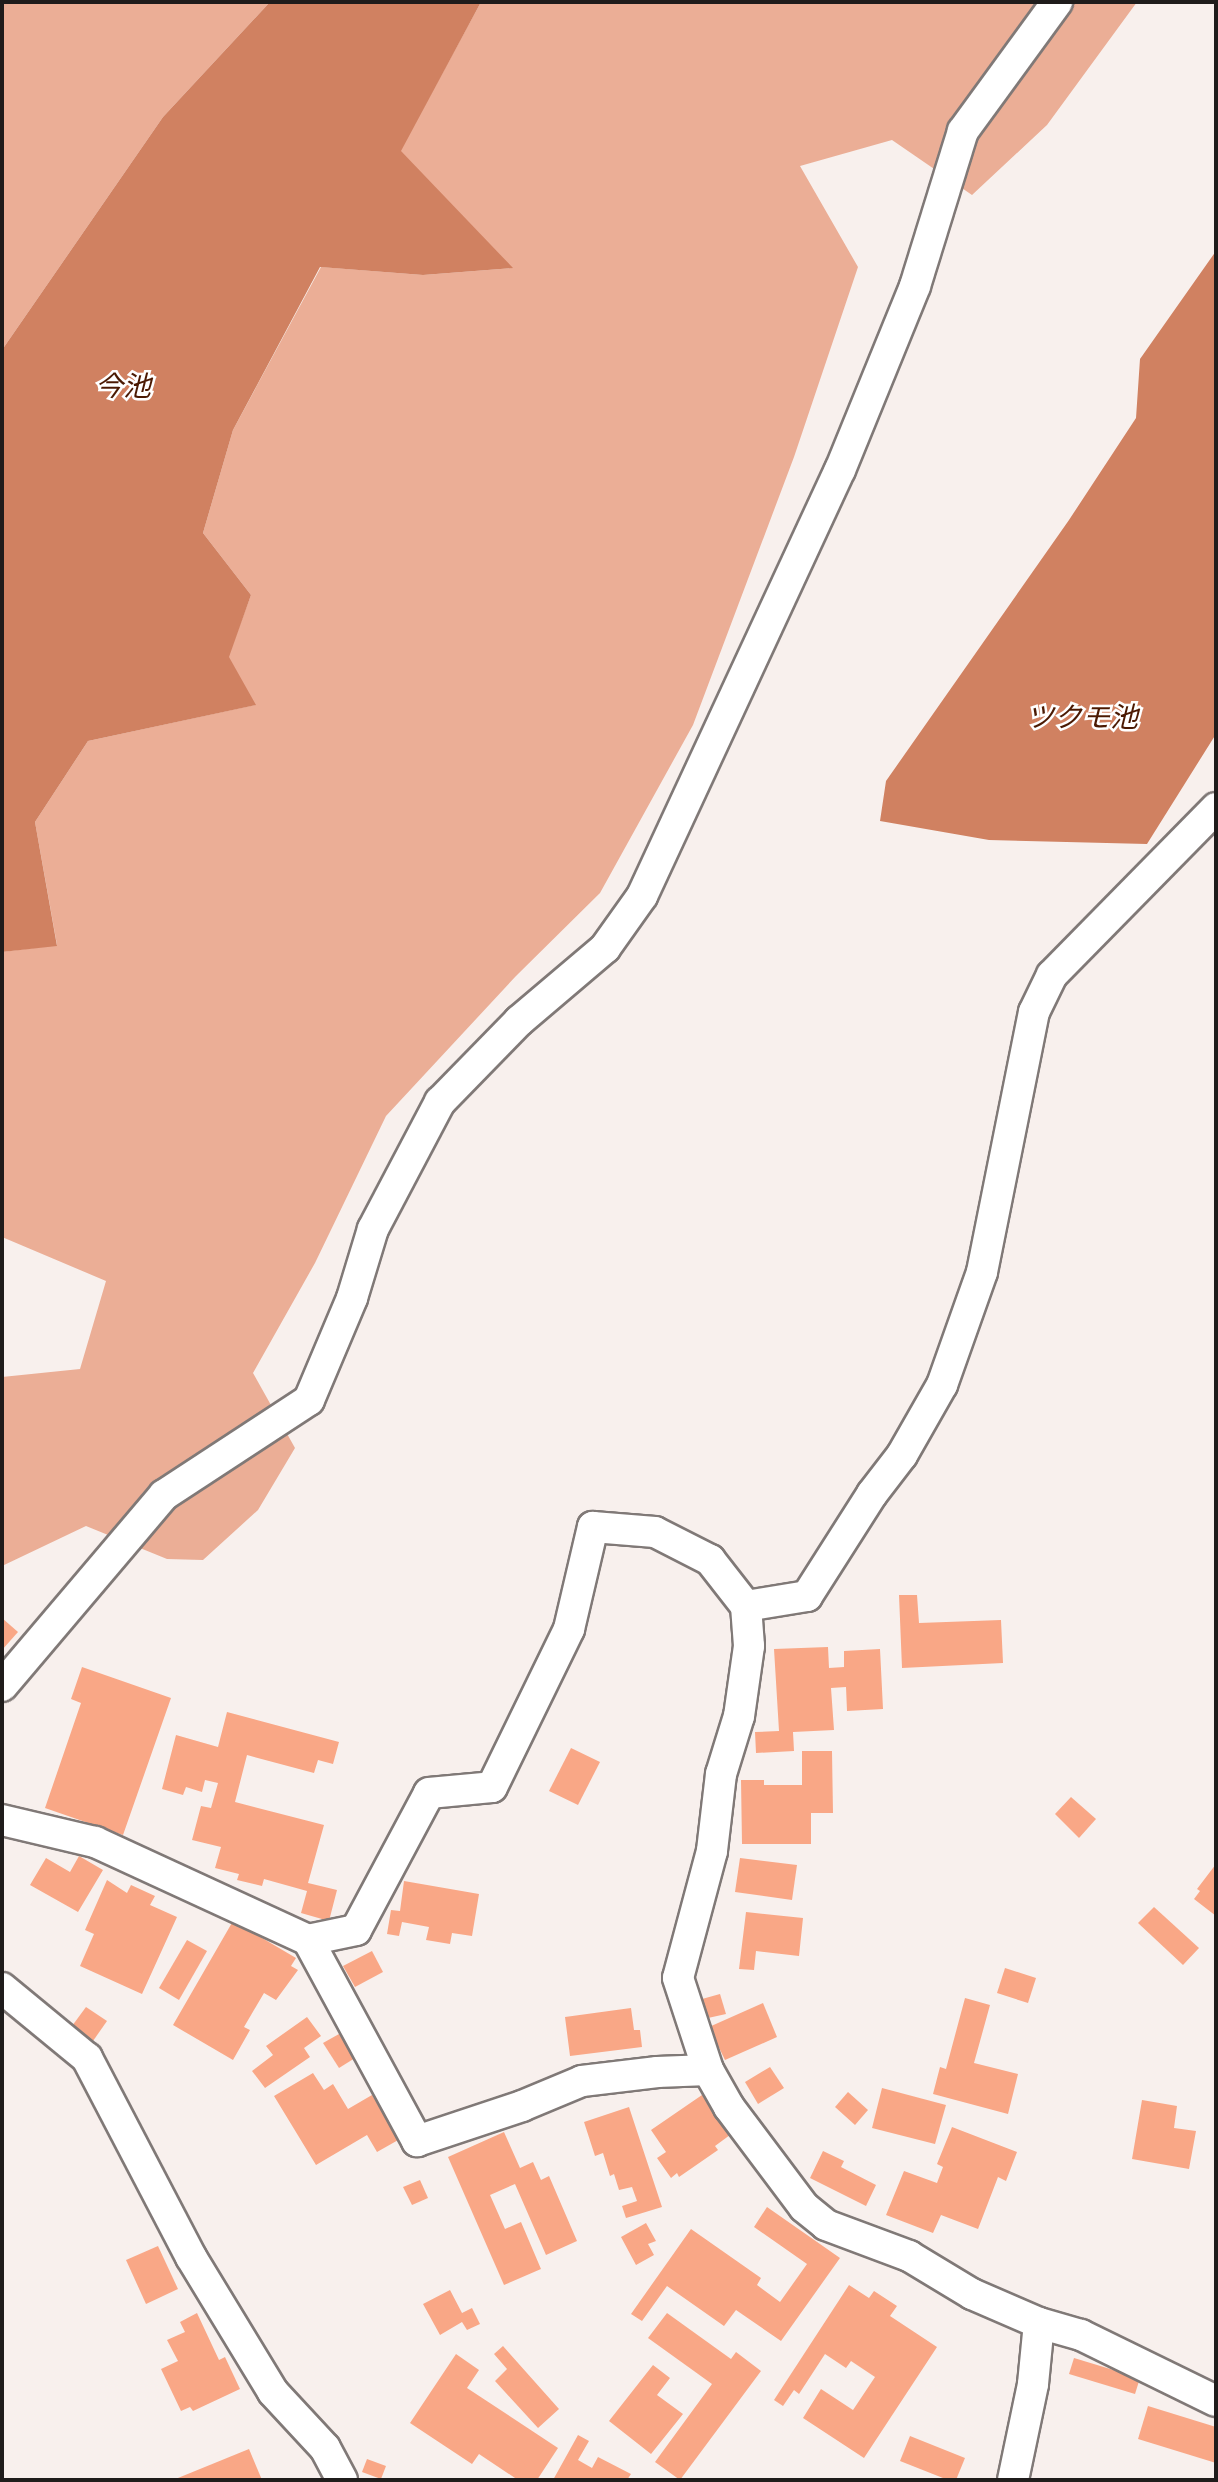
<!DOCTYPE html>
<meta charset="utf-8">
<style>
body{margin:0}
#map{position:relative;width:1218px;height:2482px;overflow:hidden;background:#f8f0ed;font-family:Commissioner,"Noto Sans JP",sans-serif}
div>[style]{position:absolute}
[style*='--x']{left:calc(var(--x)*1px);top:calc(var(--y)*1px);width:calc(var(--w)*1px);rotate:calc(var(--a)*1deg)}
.green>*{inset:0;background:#ebae96}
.water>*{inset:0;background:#d08161}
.building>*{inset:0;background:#f9a786}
.roads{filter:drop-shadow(2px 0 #807977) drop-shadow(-2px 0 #807977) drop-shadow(0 2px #807977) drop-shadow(0 -2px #807977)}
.street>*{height:30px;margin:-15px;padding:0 15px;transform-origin:15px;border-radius:15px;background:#fff}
span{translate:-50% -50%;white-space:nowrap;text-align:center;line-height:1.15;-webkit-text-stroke:5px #fff;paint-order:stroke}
.water-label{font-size:28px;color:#4b1902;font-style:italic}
.frame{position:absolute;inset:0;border:4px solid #1f1c1b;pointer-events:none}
</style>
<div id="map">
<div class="green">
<i style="clip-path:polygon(2px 2px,270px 2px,163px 117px,2px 350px)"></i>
<i style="clip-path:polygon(481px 2px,1137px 2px,1047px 125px,972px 195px,892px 140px,800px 166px,858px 267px,794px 457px,693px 725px,600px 893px,516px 976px,386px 1116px,315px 1263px,253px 1373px,295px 1448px,258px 1510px,203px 1560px,167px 1559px,86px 1526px,2px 1566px,2px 1377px,80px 1369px,106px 1281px,2px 1237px,2px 952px,57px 945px,35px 822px,88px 741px,255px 705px,228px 657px,251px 595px,203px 533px,233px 430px,321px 267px,423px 275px,512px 268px,400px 151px)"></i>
</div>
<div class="water">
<i style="clip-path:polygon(270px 2px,481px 2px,401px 151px,513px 268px,423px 275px,320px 267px,233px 430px,203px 533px,251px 595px,229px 657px,256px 705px,88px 741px,35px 822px,57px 946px,2px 952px,2px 350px,163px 117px)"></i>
<i style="clip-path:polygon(1216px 251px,1216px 734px,1147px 844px,989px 840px,880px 821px,886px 781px,1069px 520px,1136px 418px,1140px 359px)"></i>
</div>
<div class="building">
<i style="clip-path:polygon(899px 1595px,917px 1595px,919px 1623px,1001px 1620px,1003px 1663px,902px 1668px)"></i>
<i style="clip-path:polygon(2px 1618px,18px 1632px,2px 1650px)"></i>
<i style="clip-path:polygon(828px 1647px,829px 1668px,844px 1667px,844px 1651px,880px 1649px,883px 1709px,847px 1711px,846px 1687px,831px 1688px,834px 1730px,793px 1732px,794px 1751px,756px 1753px,755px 1732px,779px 1731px,774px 1649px)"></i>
<i style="clip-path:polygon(82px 1667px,171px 1698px,123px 1835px,45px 1808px,81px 1703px,71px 1699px)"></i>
<i style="clip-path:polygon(227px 1712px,339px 1742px,333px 1764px,318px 1760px,314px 1773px,247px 1755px,235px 1802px,324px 1825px,308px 1883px,337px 1890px,329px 1921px,301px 1913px,307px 1891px,264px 1879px,262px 1886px,237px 1880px,239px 1874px,215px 1868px,221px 1847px,192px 1840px,201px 1806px,211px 1808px,218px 1783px,205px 1780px,202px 1792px,186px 1787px,183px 1795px,162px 1789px,176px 1735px,218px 1747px)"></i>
<i style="clip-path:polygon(571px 1748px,600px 1762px,578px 1805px,549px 1791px)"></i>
<i style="clip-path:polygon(802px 1751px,832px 1751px,833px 1813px,811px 1813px,811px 1844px,742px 1844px,741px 1780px,764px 1780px,764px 1785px,802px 1785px)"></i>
<i style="clip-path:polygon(1071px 1797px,1096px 1819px,1079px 1838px,1055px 1814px)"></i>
<i style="clip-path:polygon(79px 1856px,103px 1870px,78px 1912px,30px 1885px,46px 1858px,70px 1872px)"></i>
<i style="clip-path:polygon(740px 1858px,797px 1865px,792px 1900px,735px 1892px)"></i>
<i style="clip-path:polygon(1216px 1864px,1216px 1916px,1194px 1899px,1200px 1891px,1197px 1889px)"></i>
<i style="clip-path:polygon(107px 1880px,127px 1893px,131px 1885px,155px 1896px,150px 1905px,177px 1917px,142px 1994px,80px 1966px,94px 1934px,85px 1930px)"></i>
<i style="clip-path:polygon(404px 1881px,479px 1894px,472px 1936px,452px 1933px,450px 1944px,426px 1940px,429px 1927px,402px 1922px,399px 1936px,387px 1934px,391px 1910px,400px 1911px)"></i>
<i style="clip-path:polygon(1154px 1907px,1199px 1948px,1183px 1965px,1138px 1923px)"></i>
<i style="clip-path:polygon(746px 1912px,803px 1918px,799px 1956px,756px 1951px,754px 1970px,739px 1969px)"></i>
<i style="clip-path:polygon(233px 1921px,296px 1958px,291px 1966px,298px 1970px,276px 2000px,264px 1993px,244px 2027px,250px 2030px,233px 2060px,173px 2025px)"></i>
<i style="clip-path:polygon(187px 1940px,207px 1951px,179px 2000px,159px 1988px)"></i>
<i style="clip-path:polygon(372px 1951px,383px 1972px,355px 1987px,343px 1966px)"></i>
<i style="clip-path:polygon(1005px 1968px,1036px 1978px,1028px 2003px,997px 1993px)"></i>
<i style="clip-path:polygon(720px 1994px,726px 2014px,708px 2018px,702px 1999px)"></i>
<i style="clip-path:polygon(965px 1998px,990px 2005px,974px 2063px,1018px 2074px,1008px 2114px,933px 2094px,940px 2067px,946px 2069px)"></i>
<i style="clip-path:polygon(763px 2003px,777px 2037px,725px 2060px,709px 2027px)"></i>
<i style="clip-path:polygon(86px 2007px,107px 2021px,93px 2041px,72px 2026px)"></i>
<i style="clip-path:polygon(631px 2008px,634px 2030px,640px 2030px,642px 2047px,570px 2056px,565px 2017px)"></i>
<i style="clip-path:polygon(307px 2017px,321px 2036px,304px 2048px,310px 2057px,265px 2088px,252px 2071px,273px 2055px,266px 2046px)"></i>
<i style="clip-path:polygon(339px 2034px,355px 2058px,339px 2068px,323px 2043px)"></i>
<i style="clip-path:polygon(770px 2067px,784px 2088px,758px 2104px,745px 2082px)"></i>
<i style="clip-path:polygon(313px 2073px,324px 2090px,333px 2084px,348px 2109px,372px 2095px,400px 2139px,377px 2152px,367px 2135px,316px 2165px,274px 2096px)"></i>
<i style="clip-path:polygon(882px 2088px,946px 2105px,935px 2144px,872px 2128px)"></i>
<i style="clip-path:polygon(848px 2092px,868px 2110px,855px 2125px,835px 2107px)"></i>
<i style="clip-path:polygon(702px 2095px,730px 2135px,715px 2146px,718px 2150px,679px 2177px,677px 2173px,671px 2178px,657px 2158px,666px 2152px,651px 2130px)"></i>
<i style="clip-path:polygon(1142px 2100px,1177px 2106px,1174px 2128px,1196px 2131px,1189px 2169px,1132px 2159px)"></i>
<i style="clip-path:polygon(629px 2107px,662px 2207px,626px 2218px,622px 2206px,637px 2201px,632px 2187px,619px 2190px,614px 2174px,610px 2176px,603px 2153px,595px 2156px,584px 2122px)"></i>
<i style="clip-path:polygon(952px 2127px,1017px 2152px,1006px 2181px,998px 2177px,978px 2229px,941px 2215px,933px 2233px,886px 2215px,904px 2171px,937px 2183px,943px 2167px,937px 2164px)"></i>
<i style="clip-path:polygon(504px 2132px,520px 2168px,533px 2162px,541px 2180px,549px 2176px,577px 2241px,546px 2255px,515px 2184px,490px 2195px,505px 2229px,521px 2222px,541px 2269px,504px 2285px,448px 2157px)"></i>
<i style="clip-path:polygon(823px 2151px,844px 2161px,841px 2167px,876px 2185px,866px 2206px,810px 2178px)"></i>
<i style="clip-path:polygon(420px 2180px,428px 2198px,412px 2205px,403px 2187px)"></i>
<i style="clip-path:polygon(767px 2207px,840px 2258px,781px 2341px,736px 2310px,724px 2326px,667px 2286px,642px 2321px,631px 2314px,691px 2229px,761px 2278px,757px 2285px,780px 2302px,807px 2264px,754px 2227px)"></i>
<i style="clip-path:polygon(646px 2223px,656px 2241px,648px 2244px,654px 2255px,636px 2265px,621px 2237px)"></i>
<i style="clip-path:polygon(158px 2246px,178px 2289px,146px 2304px,126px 2260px)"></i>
<i style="clip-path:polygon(849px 2285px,869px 2298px,874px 2291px,897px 2306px,890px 2316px,937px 2347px,864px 2458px,803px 2418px,821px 2389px,853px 2410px,875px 2377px,851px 2361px,846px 2368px,825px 2354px,799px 2394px,794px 2390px,783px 2406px,774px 2400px)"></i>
<i style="clip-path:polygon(450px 2290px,462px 2313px,472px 2308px,480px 2324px,467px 2330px,462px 2322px,440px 2335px,423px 2304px)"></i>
<i style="clip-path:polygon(197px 2313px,219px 2360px,225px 2357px,240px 2389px,193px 2411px,190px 2407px,181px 2411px,161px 2369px,178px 2361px,167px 2340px,185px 2332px,180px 2322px)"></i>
<i style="clip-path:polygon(667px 2313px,731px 2359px,736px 2352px,761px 2371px,680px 2480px,655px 2462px,712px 2384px,648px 2338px)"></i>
<i style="clip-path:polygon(503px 2346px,559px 2409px,538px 2428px,495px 2381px,507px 2369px,494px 2354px)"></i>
<i style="clip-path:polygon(456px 2354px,479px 2370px,467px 2388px,558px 2448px,537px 2480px,518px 2480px,479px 2454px,472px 2464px,410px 2423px)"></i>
<i style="clip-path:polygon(1074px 2358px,1140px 2378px,1135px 2394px,1069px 2374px)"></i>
<i style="clip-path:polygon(653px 2365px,670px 2378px,657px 2395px,683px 2414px,651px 2454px,609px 2421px)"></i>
<i style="clip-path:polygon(1148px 2406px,1216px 2427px,1216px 2463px,1138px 2439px)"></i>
<i style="clip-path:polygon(578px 2435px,589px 2441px,578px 2460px,592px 2468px,598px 2457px,631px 2474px,627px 2480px,553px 2480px)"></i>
<i style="clip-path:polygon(910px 2436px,965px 2458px,956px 2480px,948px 2480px,900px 2461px)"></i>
<i style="clip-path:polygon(249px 2449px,262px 2480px,173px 2480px)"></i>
<i style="clip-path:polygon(367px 2459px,386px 2466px,381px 2479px,362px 2472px)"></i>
</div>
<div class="roads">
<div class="street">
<i style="--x:746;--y:1606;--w:62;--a:-9.3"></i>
<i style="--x:807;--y:1596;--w:121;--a:-57.5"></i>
<i style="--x:872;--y:1494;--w:49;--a:-52.4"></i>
<i style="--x:902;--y:1455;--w:81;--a:-60.3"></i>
<i style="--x:942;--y:1385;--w:120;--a:-70.5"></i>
<i style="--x:982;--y:1272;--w:265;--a:-78.7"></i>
<i style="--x:1034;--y:1012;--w:41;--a:-64.1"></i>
<i style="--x:1052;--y:975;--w:234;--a:-45.5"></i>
<i style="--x:2;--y:1686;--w:250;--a:-49.7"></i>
<i style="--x:164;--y:1495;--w:173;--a:-33.2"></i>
<i style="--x:309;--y:1400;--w:111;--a:-67.1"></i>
<i style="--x:352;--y:1298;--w:72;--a:-73.1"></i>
<i style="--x:373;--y:1229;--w:144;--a:-62.2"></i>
<i style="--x:440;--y:1102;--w:113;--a:-45.7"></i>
<i style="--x:519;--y:1021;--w:113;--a:-40.3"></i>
<i style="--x:605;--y:948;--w:64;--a:-54.6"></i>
<i style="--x:642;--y:896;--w:470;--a:-65.1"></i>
<i style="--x:840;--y:470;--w:199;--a:-67.8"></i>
<i style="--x:915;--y:286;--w:162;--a:-72.8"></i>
<i style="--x:963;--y:131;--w:160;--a:-53.9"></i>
<i style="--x:2;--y:1820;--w:96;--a:13.3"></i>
<i style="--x:95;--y:1842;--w:234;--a:24.7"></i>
<i style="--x:308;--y:1940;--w:229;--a:61.5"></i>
<i style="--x:417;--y:2141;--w:111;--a:-18.4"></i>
<i style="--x:522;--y:2106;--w:65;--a:-22.6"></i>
<i style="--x:582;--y:2081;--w:76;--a:-6.8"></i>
<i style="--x:657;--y:2072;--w:51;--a:-2.2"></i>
<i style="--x:308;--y:1940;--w:49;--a:-11.8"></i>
<i style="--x:356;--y:1930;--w:155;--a:-61.9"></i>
<i style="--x:429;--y:1793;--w:63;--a:-5.4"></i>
<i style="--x:492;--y:1787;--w:176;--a:-64"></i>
<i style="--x:569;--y:1629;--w:105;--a:-76.8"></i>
<i style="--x:593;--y:1527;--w:62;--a:4.6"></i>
<i style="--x:655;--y:1532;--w:62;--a:27"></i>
<i style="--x:710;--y:1560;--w:58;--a:52"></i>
<i style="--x:746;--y:1606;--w:40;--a:85.7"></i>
<i style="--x:749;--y:1646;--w:71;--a:98.1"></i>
<i style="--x:739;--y:1716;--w:61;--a:107.2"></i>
<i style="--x:721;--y:1774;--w:78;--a:96.7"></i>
<i style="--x:712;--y:1851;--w:131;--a:105"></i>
<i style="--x:678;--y:1978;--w:97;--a:71.9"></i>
<i style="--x:708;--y:2070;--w:43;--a:60.4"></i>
<i style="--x:729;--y:2107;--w:125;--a:53.1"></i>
<i style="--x:804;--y:2207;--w:28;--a:39"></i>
<i style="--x:826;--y:2225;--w:89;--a:20.5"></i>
<i style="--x:909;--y:2256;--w:74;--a:31.1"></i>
<i style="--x:972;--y:2294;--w:73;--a:23.4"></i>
<i style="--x:1039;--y:2323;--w:44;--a:15.9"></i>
<i style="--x:1081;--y:2335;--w:150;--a:26.1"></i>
<i style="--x:2;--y:1988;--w:110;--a:39.5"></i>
<i style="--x:87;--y:2058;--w:225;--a:62.4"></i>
<i style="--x:191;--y:2257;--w:158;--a:58.7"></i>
<i style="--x:273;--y:2392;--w:76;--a:47.1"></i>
<i style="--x:325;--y:2448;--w:36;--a:62"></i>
<i style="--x:1013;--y:2480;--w:98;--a:-78.2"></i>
<i style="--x:1033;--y:2384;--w:61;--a:-84.4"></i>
</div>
</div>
<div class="water-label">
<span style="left:123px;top:385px">今池</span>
<span style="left:1082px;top:716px">ツクモ池</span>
</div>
<div class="frame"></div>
</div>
